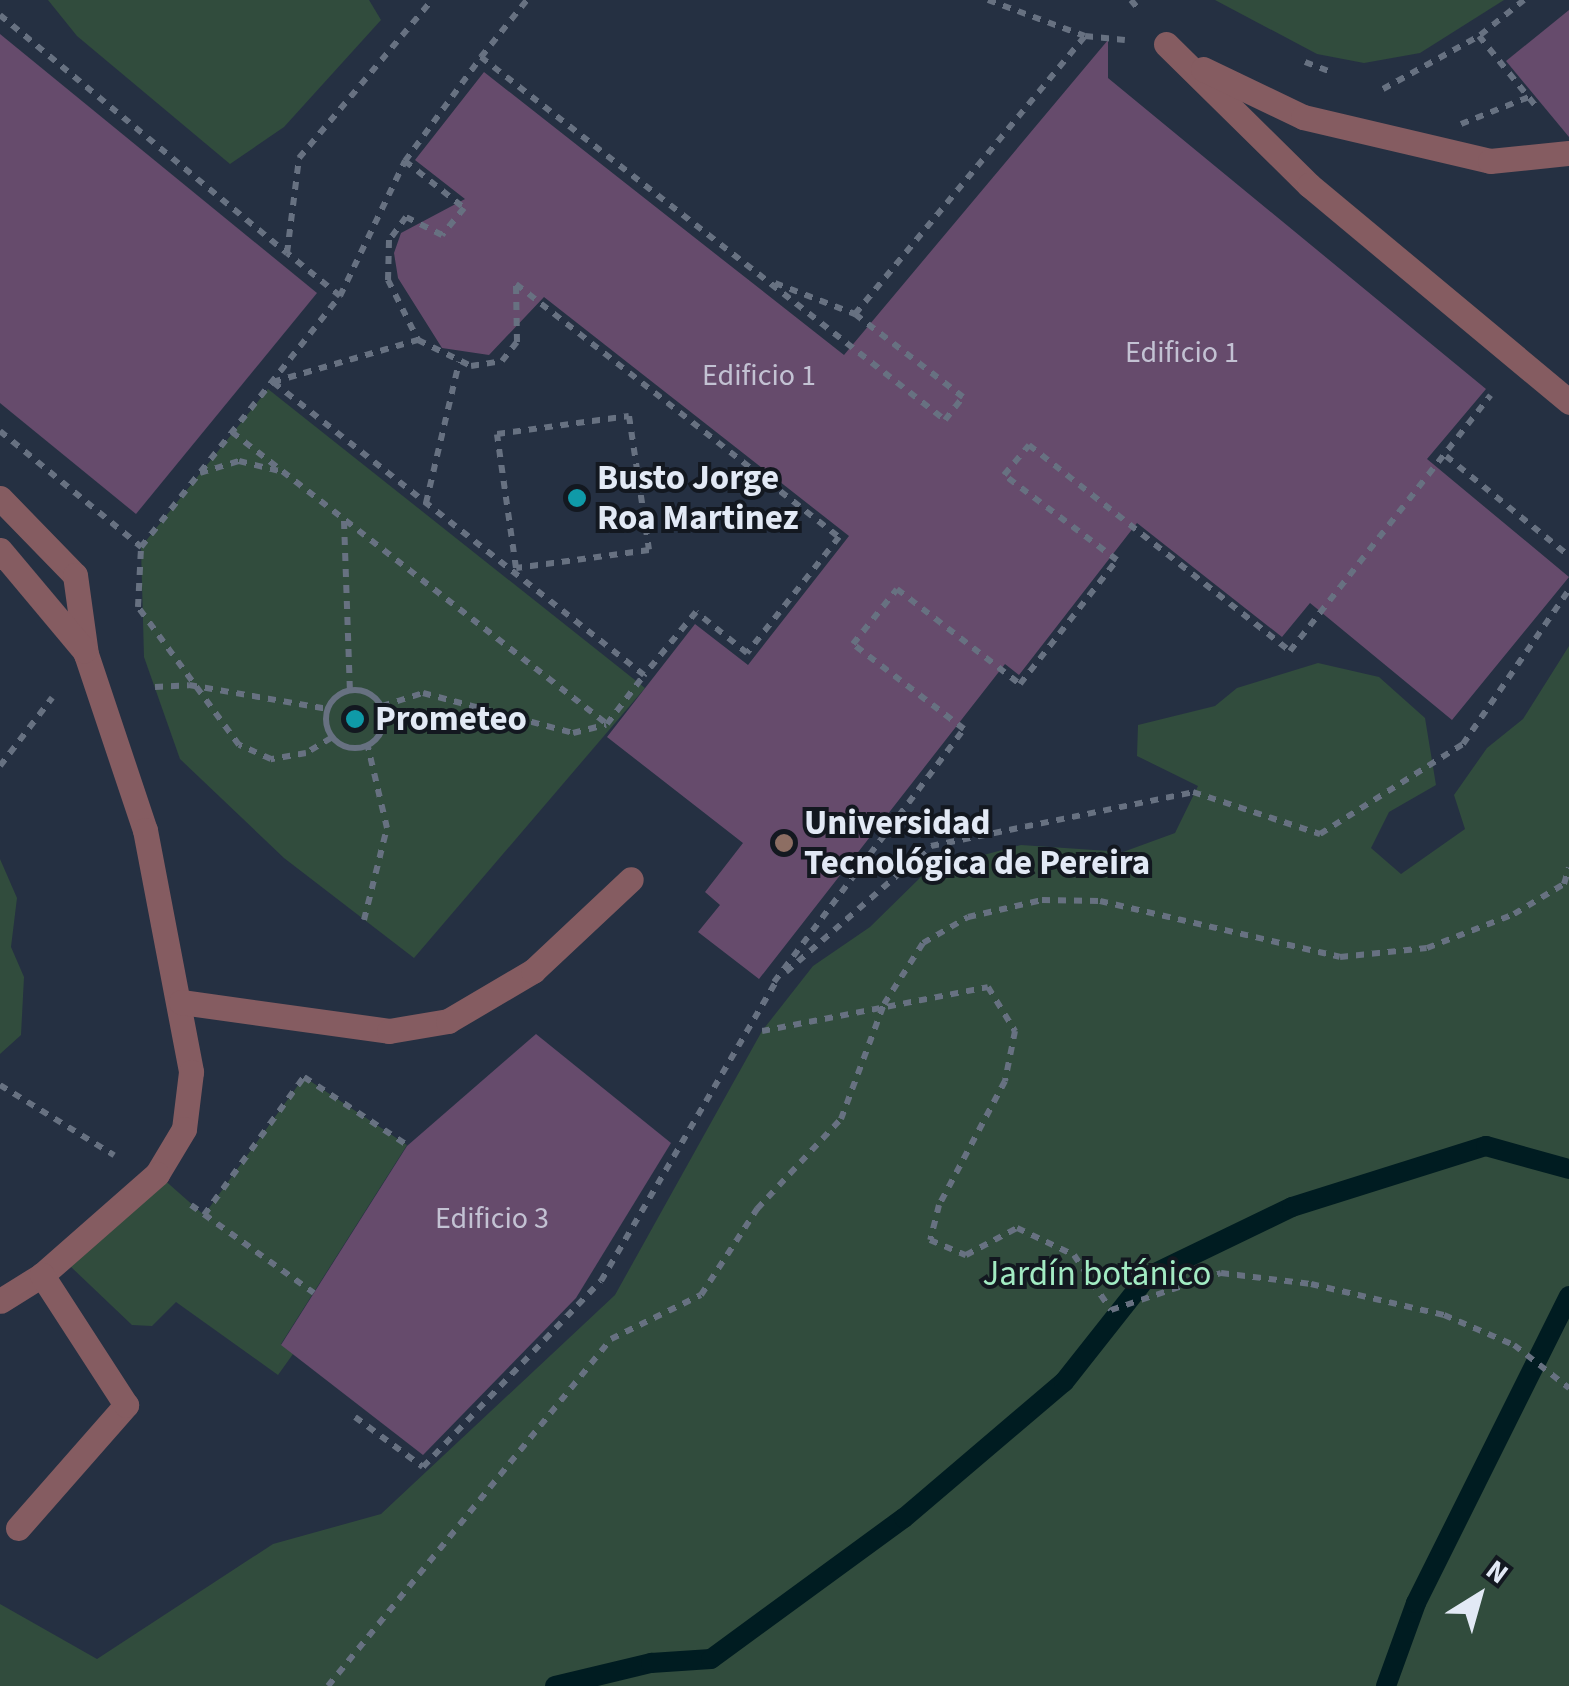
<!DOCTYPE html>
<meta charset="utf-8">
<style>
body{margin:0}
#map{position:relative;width:1569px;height:1686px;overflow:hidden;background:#253042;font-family:"Source Sans 3",sans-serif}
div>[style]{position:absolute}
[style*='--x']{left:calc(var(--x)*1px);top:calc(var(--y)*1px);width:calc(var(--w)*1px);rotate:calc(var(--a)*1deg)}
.green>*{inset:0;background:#314c3d}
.stream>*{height:20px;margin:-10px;padding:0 10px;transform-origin:10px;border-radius:10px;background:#001c21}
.building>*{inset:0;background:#664b6c}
.path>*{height:6px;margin-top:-3px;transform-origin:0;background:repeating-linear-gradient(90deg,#677181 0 8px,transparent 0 16px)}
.path>.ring{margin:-3px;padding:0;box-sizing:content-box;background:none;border:6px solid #677181;border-radius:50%}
.service>*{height:25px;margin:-12.5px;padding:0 12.5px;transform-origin:12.5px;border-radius:12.5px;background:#855c61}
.pedestrian>*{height:25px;margin:-12.5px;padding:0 12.5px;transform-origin:12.5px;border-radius:12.5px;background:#855c61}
.path-bridge>*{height:6px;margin-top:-3px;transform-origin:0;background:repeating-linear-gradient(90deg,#677181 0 8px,transparent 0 16px)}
.dots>*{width:28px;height:28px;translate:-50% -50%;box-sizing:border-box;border:5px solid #131820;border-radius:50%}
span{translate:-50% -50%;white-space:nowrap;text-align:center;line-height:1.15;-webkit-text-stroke:8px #131820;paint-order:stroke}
.number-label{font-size:30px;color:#c3c2d3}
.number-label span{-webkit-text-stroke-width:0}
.poi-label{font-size:35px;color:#e2e9f5;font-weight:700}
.left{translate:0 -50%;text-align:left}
.park-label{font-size:35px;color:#a2ebc3}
.north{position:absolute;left:1429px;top:1546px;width:100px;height:100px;-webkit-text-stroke:8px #131820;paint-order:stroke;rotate:37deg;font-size:28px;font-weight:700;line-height:40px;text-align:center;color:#e2e9f5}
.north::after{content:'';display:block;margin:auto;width:35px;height:45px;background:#e2e9f5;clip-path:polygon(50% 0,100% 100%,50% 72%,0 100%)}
</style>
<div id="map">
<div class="green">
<i style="clip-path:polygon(48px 0,369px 0,381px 20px,284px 127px,230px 164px,77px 36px)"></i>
<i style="clip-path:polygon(1215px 0,1504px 0,1420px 53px,1364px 63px,1317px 54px)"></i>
<i style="clip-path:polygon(268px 389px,645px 688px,414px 958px,284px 858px,180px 759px,144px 657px,141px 547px)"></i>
<i style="clip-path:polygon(1569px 646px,1569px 1686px,0 1686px,0 1604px,97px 1659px,273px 1544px,381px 1514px,615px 1295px,762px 1031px,813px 966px,870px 927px,928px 870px,1021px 845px,1123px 852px,1175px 833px,1198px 786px,1137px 756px,1138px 725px,1215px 706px,1237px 688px,1318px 663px,1379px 677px,1425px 718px,1436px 785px,1389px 812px,1371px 848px,1401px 874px,1465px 829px,1454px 795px,1487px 748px,1523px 719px)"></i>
<i style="clip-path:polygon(0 859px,17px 898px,11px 947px,24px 977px,21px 1035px,0 1054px)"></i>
<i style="clip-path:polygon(304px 1077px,407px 1145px,281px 1344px,293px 1354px,278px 1375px,176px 1302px,152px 1326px,132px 1325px,70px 1266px,161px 1177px,204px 1215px)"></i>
</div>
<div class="stream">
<i style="--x:555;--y:1686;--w:99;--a:-13.5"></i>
<i style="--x:651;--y:1663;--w:60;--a:-3.8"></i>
<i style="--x:711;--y:1659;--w:239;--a:-36.2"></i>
<i style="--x:904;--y:1518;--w:210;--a:-40.4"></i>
<i style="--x:1064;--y:1382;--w:134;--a:-51.7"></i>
<i style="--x:1147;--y:1277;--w:161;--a:-25.8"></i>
<i style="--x:1292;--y:1207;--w:203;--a:-17.5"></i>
<i style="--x:1486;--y:1146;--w:86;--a:15.5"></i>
<i style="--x:1386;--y:1686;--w:88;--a:-70.1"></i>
<i style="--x:1416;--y:1603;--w:343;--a:-63.5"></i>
</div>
<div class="building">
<i style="clip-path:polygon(1569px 10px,1569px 137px,1506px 61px)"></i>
<i style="clip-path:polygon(0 34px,317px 293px,136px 514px,0 403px)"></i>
<i style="clip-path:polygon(1108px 40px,1108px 78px,1486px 389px,1427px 459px,1569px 577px,1452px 720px,1310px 603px,1282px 637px,1137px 523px,1019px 675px,1005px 664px,759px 979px,698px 932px,720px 905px,705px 892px,743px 843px,607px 737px,695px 624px,748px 665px,849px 536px,544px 297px,489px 355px,442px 348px,398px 278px,394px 253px,401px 233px,465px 199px,415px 160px,484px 72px,844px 355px)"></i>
<i style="clip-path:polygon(536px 1034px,671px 1143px,576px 1298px,423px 1455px,281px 1345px,407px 1146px)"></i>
</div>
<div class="path">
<i style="--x:988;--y:0;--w:103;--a:20.4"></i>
<i style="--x:1085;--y:36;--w:40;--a:5.7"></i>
<i style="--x:1131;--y:0;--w:14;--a:51"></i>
<i style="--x:1524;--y:0;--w:58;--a:141.3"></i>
<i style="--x:1479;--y:36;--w:95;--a:51"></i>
<i style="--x:0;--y:15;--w:373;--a:39.7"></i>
<i style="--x:481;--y:57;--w:73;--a:-51.1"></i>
<i style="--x:1305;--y:62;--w:28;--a:21"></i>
<i style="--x:1383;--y:89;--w:110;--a:-28.9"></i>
<i style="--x:405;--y:161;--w:75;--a:38.5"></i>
<i style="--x:464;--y:208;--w:35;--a:129"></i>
<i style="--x:442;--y:235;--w:40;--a:-153.4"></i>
<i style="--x:406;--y:217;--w:29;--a:126"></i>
<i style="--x:389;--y:240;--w:40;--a:91.4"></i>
<i style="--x:388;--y:280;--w:67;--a:63.4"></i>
<i style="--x:418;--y:340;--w:59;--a:26.1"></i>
<i style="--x:471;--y:366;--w:31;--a:-9"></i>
<i style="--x:502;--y:361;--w:24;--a:-52"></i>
<i style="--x:517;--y:342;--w:58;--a:-91"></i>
<i style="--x:516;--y:284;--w:410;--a:38.1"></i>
<i style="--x:839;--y:537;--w:148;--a:128.4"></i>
<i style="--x:747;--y:653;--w:65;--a:-141.2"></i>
<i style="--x:696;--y:612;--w:82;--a:129.5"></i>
<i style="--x:644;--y:675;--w:473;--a:-141.7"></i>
<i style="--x:273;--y:382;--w:151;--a:-16.2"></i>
<i style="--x:775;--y:283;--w:86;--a:21.2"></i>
<i style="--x:855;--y:314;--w:361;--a:-50.4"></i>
<i style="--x:340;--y:296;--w:68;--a:-140.9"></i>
<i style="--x:287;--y:253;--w:96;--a:-82.8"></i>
<i style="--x:299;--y:158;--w:207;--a:-49.9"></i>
<i style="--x:629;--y:416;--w:135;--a:81.5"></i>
<i style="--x:649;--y:550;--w:134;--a:172.3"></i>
<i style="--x:516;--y:568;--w:135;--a:-98.1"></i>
<i style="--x:497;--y:434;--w:133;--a:-7.8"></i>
<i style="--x:0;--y:431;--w:183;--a:39.4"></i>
<i style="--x:232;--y:432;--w:475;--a:37.9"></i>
<i style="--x:607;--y:724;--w:61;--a:-52.9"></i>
<i style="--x:1446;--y:456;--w:159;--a:39.1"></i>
<i style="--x:200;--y:473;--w:41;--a:-17.1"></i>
<i style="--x:239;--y:461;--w:41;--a:14"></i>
<i style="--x:426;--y:503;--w:145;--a:-76.8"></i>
<i style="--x:344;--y:521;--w:169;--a:88"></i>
<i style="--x:155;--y:687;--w:34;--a:-3"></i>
<i style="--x:189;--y:685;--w:141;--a:9.8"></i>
<i class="ring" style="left:326px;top:690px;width:52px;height:52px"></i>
<i style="--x:382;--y:706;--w:43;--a:-17.6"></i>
<i style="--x:423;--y:693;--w:155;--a:14.9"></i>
<i style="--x:573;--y:733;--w:34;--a:-14"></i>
<i style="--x:331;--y:738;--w:29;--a:149"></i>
<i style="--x:306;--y:753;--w:36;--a:170"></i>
<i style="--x:271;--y:759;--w:35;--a:-156"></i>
<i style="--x:239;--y:745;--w:171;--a:-126.2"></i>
<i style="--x:138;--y:607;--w:60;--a:-87.1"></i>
<i style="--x:141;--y:547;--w:320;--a:-51.6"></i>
<i style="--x:340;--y:296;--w:150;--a:-64.3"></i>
<i style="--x:405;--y:161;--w:129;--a:-53.8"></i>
<i style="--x:481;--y:57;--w:589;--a:38.04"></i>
<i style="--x:945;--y:420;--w:29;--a:-52"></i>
<i style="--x:963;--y:397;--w:136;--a:-142.5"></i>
<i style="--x:0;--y:766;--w:86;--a:-52.6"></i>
<i style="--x:364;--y:920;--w:95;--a:-76"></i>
<i style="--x:387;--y:828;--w:83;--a:-103.2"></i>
<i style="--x:786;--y:972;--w:192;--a:-41"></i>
<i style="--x:931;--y:846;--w:268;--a:-11.6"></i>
<i style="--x:1193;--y:792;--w:134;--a:18.3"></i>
<i style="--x:1320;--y:834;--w:169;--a:-32.2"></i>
<i style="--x:1463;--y:744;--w:187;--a:-55.5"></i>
<i style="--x:774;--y:982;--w:316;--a:-53.1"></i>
<i style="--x:964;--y:729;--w:140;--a:-142.6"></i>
<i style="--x:853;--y:644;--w:70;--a:-51.3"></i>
<i style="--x:897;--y:589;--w:155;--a:37.7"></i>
<i style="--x:1020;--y:684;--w:157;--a:-52"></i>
<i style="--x:1117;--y:560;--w:141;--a:-143"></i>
<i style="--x:1004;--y:475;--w:39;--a:-50"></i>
<i style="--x:1029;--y:445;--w:333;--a:38.3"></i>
<i style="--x:1290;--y:651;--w:325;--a:-51.9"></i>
<i style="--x:762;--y:1031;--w:230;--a:-11"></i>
<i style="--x:988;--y:987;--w:52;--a:58.5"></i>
<i style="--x:1015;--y:1031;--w:51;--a:101.3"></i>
<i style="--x:1005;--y:1081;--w:140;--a:118"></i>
<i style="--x:939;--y:1205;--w:36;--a:104"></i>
<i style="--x:930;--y:1240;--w:39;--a:23"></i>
<i style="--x:966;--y:1255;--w:58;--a:-27.9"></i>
<i style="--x:1017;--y:1228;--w:63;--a:25.3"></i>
<i style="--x:1074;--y:1255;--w:66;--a:56.1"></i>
<i style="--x:1111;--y:1310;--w:116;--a:-18.6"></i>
<i style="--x:1221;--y:1273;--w:91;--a:7"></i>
<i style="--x:1311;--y:1284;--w:137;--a:13.1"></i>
<i style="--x:1444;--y:1315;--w:76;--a:23.2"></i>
<i style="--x:1514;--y:1345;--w:70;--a:38"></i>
<i style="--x:0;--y:1085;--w:134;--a:31.6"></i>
<i style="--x:191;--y:1205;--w:151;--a:35.6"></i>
<i style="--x:204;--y:1215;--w:170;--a:-54.1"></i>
<i style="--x:304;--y:1077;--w:123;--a:33.4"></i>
<i style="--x:355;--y:1417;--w:84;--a:36.3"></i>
<i style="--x:423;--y:1467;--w:257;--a:-46.3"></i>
<i style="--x:601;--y:1281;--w:349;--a:-59.7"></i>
<i style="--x:328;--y:1686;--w:448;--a:-50.8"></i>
<i style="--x:611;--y:1339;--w:100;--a:-26.1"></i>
<i style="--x:701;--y:1295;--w:103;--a:-56.9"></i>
<i style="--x:757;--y:1209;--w:123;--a:-47"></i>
<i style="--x:841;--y:1119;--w:123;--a:-69.5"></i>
<i style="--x:884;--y:1004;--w:72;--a:-57.4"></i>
<i style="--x:923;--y:943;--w:52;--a:-30"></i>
<i style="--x:968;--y:917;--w:76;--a:-12.9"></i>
<i style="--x:1042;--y:900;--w:58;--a:1"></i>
<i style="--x:1100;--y:901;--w:246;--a:13.1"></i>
<i style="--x:1340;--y:957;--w:87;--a:-5.9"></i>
<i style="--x:1427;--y:948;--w:93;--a:-21.3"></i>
<i style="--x:1514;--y:914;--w:58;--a:-31"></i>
<i style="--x:1564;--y:884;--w:17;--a:-73"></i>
</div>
<div class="service">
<i style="--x:0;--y:498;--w:107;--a:45.8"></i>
<i style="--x:75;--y:575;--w:80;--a:82.1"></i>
<i style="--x:86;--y:654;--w:186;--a:71.5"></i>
<i style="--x:145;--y:830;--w:246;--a:79.2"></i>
<i style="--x:191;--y:1072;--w:57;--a:97"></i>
<i style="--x:184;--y:1129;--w:52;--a:121"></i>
<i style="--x:157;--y:1174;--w:153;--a:138.7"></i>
<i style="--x:42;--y:1275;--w:49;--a:148.2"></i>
<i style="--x:0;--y:550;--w:131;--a:50"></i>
<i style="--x:181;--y:1002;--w:210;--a:7.9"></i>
<i style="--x:389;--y:1031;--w:60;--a:-9.6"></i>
<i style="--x:448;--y:1021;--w:99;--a:-30.5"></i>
<i style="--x:533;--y:971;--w:134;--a:-43.2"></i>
<i style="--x:18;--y:1528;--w:164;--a:-48.7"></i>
<i style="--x:126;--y:1405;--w:155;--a:-122.9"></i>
</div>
<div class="pedestrian">
<i style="--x:1166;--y:44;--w:201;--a:44.6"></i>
<i style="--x:1309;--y:185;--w:339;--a:39.8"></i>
<i style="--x:1203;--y:69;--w:111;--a:25.6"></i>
<i style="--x:1303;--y:117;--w:192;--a:13.2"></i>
<i style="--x:1490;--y:161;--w:79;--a:-5.8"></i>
</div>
<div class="path-bridge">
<i style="--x:1461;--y:124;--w:79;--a:-21.7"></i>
</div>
<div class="dots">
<i style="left:577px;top:498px;background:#0f9aa8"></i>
<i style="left:355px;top:719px;background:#0f9aa8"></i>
<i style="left:784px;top:843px;background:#8d6e63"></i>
</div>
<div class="number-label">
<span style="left:1182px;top:353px">Edificio 1</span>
<span style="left:759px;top:376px">Edificio 1</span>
<span style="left:492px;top:1219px">Edificio 3</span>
</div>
<div class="poi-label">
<span class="left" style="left:597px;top:498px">Busto Jorge<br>Roa Martinez</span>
<span class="left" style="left:375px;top:719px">Prometeo</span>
<span class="left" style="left:804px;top:843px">Universidad<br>Tecnológica de Pereira</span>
</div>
<div class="park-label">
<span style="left:1097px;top:1274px">Jardín botánico</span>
</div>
<div class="north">N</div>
</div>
